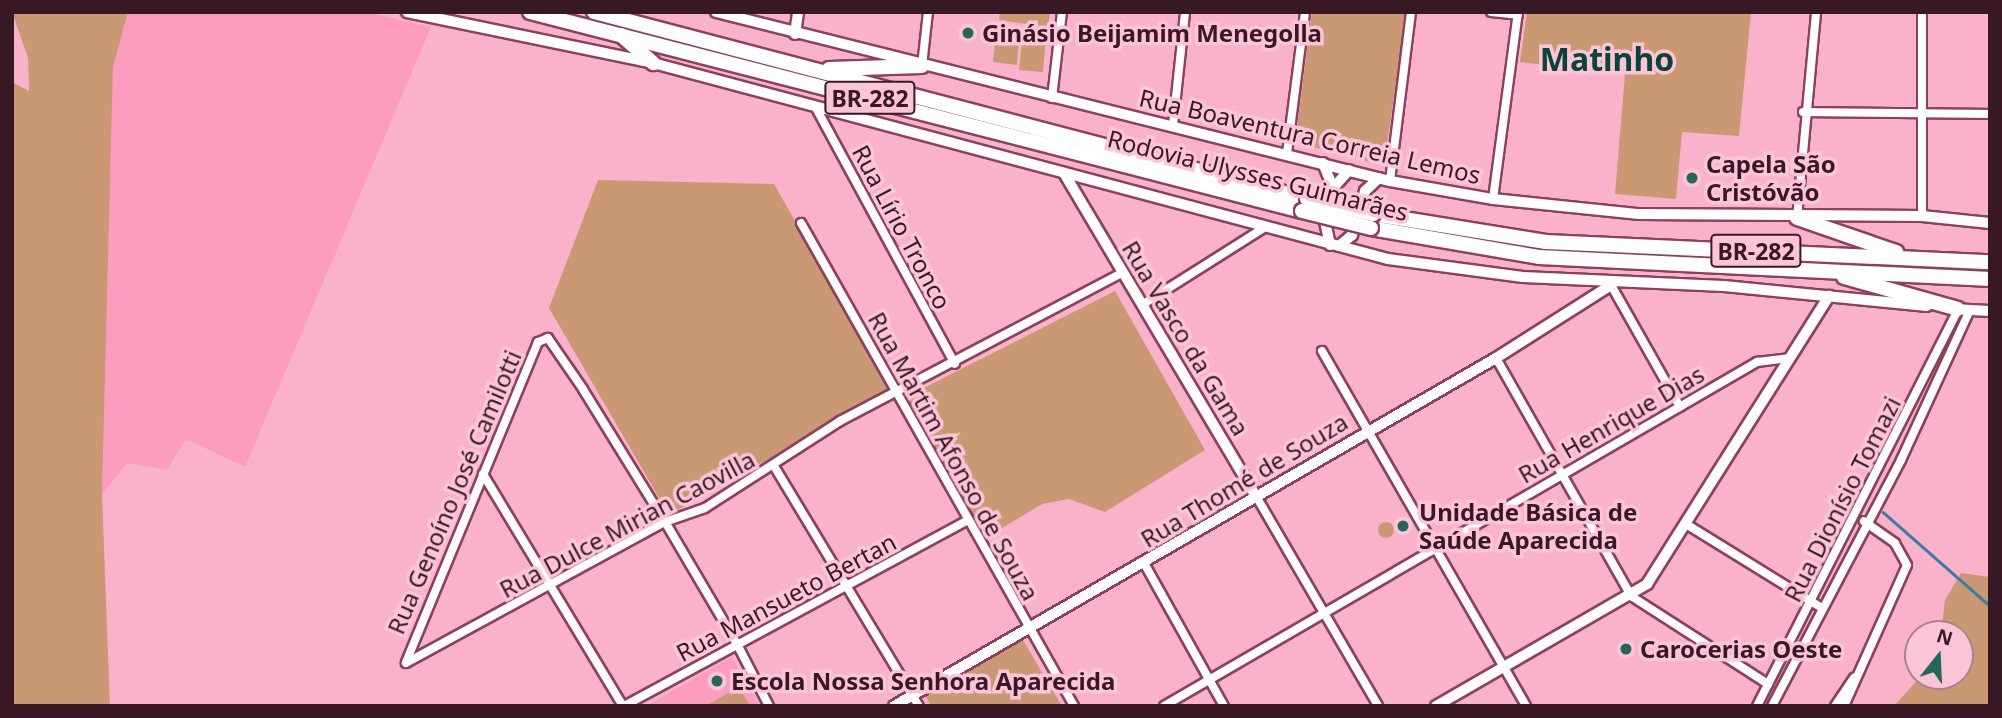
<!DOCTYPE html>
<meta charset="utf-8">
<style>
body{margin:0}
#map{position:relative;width:2002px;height:718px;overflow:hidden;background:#f9b2ca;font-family:"Noto Sans",sans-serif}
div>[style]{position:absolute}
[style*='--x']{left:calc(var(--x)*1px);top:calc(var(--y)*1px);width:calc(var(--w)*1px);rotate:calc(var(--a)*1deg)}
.built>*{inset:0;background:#fc9dc0}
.green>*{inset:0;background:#cb9874}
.round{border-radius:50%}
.stream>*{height:2.5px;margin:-1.25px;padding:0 1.25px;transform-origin:1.25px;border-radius:1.25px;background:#347ea8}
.roads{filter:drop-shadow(2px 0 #8c405e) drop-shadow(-2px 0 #8c405e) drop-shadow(0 2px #8c405e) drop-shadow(0 -2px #8c405e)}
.minor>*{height:8px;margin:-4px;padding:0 4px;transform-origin:4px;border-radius:4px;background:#fff}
.tertiary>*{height:10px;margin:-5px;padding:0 5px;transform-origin:5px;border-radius:5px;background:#fff}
.trunk>*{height:14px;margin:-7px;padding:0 7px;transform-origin:7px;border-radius:7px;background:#fff}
.bridges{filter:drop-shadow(2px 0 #8c405e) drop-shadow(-2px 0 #8c405e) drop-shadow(0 2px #8c405e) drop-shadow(0 -2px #8c405e)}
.trunk-bridge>*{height:14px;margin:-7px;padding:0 7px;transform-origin:7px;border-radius:7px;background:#fff}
.dots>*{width:19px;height:19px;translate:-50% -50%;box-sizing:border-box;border:4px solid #fbc5d7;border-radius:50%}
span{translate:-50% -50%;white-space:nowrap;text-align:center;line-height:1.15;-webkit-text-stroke:7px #fbc5d7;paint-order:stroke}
.shield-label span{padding:2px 5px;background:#fbc5d7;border:2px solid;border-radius:5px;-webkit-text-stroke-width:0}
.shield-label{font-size:23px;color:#391825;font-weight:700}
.poi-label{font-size:24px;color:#391825;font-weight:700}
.left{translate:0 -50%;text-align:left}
.street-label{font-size:24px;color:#391825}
.district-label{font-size:32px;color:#094439;font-weight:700}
.frame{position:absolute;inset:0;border:14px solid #391825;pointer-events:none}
.north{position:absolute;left:1904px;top:620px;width:70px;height:70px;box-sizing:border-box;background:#fbc5d7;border:2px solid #ad8090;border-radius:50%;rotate:18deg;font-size:19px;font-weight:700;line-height:28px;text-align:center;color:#391825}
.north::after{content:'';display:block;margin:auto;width:24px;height:32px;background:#236759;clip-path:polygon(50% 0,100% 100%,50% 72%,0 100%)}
</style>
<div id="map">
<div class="built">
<i style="clip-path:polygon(128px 12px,366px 12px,431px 27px,245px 467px,186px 439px,167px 470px,127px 463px,102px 495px,113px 67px)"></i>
<i style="clip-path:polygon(732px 657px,759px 706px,646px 706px)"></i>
</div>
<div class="green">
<i style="clip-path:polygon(12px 12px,128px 12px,113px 67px,102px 495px,110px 706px,12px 706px,12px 82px,29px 91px,28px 58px)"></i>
<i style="clip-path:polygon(1000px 12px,1050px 12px,1048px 27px,999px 20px)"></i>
<i style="clip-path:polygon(1312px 12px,1406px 12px,1384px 166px,1295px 142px)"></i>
<i style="clip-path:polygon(1527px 12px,1751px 12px,1739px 136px,1682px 132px,1676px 199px,1615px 194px,1625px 74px,1520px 62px)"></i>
<i style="clip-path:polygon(997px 24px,1020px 27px,1017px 65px,993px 62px)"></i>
<i style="clip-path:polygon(1023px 32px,1046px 34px,1043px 72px,1019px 70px)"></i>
<i style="clip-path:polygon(598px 180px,774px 184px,891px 390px,669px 515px,549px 308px)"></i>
<i style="clip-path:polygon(1115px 291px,1205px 450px,1105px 512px,1069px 499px,1042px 504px,984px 539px,906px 397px)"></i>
<i class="round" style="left:1378px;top:522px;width:16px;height:16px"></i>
<i style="clip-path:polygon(1961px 573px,1990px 577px,1990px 706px,1894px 706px,1921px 676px,1960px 676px,1960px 634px,1941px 634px,1945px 600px)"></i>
<i style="clip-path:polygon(1021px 637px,1062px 706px,931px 706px,925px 695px)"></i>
<i style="clip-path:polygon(739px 687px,750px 706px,706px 706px,718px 699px)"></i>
</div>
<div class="stream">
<i style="--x:1883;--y:512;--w:142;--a:41.3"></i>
</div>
<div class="roads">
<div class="minor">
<i style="--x:1491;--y:12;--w:27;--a:6"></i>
<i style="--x:1922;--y:12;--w:204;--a:90"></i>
<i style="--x:922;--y:66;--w:54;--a:-83.7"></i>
<i style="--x:1052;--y:98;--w:87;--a:-83.4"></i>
<i style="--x:816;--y:108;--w:291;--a:61.5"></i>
<i style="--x:1803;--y:112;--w:187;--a:0.6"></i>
<i style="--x:1173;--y:125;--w:114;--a:-83.9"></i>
<i style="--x:1287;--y:153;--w:142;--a:-82.7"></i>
<i style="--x:1390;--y:181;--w:170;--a:-82.9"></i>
<i style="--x:1493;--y:199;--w:189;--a:-82.4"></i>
<i style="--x:1797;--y:218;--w:207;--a:-84.7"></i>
<i style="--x:801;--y:223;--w:555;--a:60.52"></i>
<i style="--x:1611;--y:285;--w:140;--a:60.5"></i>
<i style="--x:1142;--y:305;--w:144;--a:-32.3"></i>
<i style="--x:1322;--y:351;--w:409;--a:60.1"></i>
<i style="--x:1496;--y:358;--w:274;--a:60.4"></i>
<i style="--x:1631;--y:596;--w:163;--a:32.7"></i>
<i style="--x:774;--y:466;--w:280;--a:58.9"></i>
<i style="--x:483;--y:474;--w:271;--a:58.9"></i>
<i style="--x:1256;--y:496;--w:243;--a:59.8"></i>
<i style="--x:1686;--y:524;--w:160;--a:31.7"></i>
<i style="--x:1144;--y:563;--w:164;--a:60.8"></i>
<i style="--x:624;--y:706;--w:387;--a:-28.4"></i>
<i style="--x:769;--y:706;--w:70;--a:-117.3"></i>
<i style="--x:737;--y:644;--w:142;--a:-120.5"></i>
<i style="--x:665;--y:522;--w:156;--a:-121.7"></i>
<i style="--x:583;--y:389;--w:62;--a:-124.5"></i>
<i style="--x:548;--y:338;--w:11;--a:158"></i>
<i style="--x:538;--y:342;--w:347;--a:112.4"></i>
<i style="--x:406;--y:663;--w:295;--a:-28.6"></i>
<i style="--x:665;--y:522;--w:42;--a:-19.3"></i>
<i style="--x:705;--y:508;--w:161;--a:-32.8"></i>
<i style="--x:840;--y:421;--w:318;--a:-27.7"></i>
<i style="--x:1164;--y:706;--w:686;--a:-30.12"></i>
<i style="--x:1757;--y:362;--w:34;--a:-7"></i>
<i style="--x:1757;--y:706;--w:445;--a:-63.1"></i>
<i style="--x:1772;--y:706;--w:278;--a:-62.3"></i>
<i style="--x:1901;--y:460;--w:165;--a:-65.3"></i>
<i style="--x:1835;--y:706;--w:34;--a:-56"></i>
<i style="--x:1844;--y:706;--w:154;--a:-65.9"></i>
<i style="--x:1907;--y:565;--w:25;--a:-119"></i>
<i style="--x:1895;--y:543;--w:38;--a:-145"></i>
</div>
<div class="tertiary">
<i style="--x:407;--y:12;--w:251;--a:11.7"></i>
<i style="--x:653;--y:63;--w:761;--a:14.93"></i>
<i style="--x:1388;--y:259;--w:136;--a:7.6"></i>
<i style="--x:1523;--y:277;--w:201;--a:2.6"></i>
<i style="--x:1724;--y:286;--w:204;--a:5.6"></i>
<i style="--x:716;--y:12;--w:695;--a:14.08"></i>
<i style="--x:1390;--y:181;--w:105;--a:9.9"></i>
<i style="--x:1493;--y:199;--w:147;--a:5.9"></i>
<i style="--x:1639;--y:214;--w:283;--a:0.4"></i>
<i style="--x:1922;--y:216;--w:68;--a:5.9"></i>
<i style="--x:795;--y:34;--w:22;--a:-82"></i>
<i style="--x:1323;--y:163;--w:27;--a:68"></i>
<i style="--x:1064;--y:173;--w:376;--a:59.3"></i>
<i style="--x:1330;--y:245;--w:24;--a:-102"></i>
<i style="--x:1325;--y:222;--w:35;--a:-77"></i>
<i style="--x:1333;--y:188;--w:24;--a:-48"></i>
<i style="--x:1339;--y:246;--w:17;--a:-40"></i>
<i style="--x:1352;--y:235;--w:46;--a:-73.5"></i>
<i style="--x:1365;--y:191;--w:19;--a:-43"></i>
<i style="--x:1952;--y:309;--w:38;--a:3"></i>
<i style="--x:894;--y:706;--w:695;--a:-30.03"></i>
<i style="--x:1496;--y:358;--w:136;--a:-32.4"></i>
<i style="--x:1436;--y:706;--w:244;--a:-30"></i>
<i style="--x:1647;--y:584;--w:341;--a:-57.7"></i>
</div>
<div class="trunk">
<i style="--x:530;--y:12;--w:797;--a:14.45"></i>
<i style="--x:594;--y:12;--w:737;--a:14.7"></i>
<i style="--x:621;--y:35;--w:43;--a:41.2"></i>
<i style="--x:829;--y:69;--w:93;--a:-1.8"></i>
<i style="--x:1373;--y:214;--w:175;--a:9.2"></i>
<i style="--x:1546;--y:242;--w:444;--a:2.6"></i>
<i style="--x:1797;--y:218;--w:105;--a:19"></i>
<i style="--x:1371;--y:228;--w:170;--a:9.8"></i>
<i style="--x:1539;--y:257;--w:452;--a:2.8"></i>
<i style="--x:1844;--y:277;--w:118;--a:15.7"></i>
</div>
</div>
<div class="bridges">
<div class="trunk-bridge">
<i style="--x:1307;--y:199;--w:68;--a:12.8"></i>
<i style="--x:1302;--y:211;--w:71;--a:13.8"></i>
</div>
</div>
<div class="dots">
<i style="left:968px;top:33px;background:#236759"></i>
<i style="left:1692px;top:178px;background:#236759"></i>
<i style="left:1403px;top:526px;background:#236759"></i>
<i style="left:1626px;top:649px;background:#236759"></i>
<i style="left:717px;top:681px;background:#236759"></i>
</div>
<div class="shield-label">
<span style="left:870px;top:98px">BR-282</span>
<span style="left:1756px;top:251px">BR-282</span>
</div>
<div class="poi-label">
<span class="left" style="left:982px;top:33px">Ginásio Beijamim Menegolla</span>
<span class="left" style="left:1706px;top:178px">Capela São<br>Cristóvão</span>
<span class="left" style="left:1419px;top:526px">Unidade Básica de<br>Saúde Aparecida</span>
<span class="left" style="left:1640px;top:649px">Carocerias Oeste</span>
<span class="left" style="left:731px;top:681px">Escola Nossa Senhora Aparecida</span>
</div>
<div class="street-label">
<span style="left:1310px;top:136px;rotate:13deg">Rua Boaventura Correia Lemos</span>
<span style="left:1258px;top:175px;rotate:14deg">Rodovia Ulysses Guimarães</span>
<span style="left:902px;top:227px;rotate:62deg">Rua Lírio Tronco</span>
<span style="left:1186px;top:338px;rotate:59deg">Rua Vasco da Gama</span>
<span style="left:1611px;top:424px;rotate:-30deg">Rua Henrique Dias</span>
<span style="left:954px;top:456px;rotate:61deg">Rua Martim Afonso de Souza</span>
<span style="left:1244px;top:480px;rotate:-31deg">Rua Thomé de Souza</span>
<span style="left:454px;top:492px;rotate:-67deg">Rua Genoíno José Camilotti</span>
<span style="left:1842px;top:499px;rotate:-63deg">Rua Dionísio Tomazi</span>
<span style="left:627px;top:524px;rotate:-28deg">Rua Dulce Mirian Caovilla</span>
<span style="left:786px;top:597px;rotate:-28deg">Rua Mansueto Bertan</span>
</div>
<div class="district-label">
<span style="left:1607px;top:59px">Matinho</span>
</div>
<div class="frame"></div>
<div class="north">N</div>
</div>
